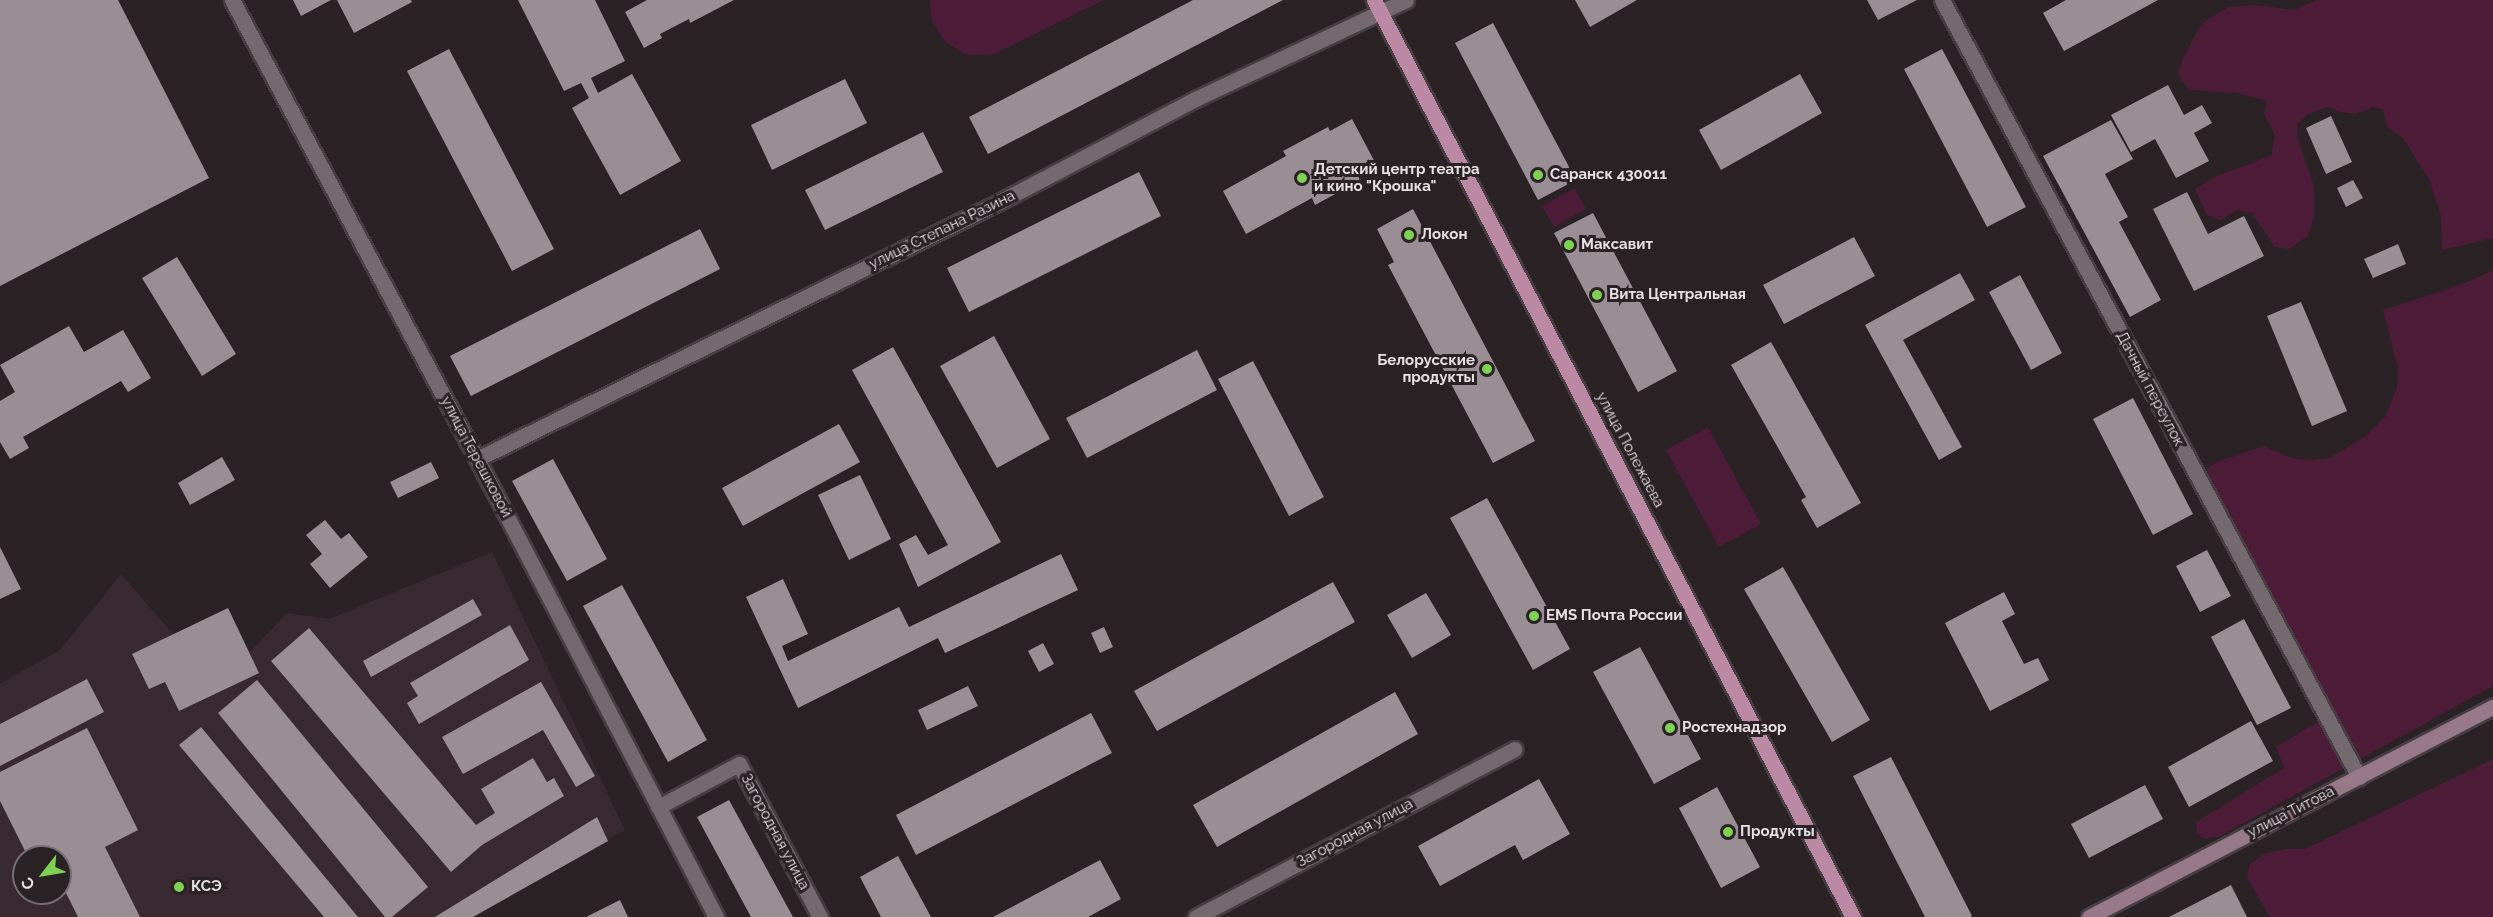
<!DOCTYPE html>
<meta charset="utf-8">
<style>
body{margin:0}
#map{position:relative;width:2493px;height:917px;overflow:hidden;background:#2b2226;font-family:Raleway,sans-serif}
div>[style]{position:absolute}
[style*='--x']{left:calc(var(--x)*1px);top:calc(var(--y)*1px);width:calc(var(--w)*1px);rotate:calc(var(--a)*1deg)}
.built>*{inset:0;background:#392a32}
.green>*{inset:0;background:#4d1c39}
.building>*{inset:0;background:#998e93}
.roads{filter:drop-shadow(2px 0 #463e42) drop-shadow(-2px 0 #463e42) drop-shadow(0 2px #463e42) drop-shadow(0 -2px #463e42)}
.street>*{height:15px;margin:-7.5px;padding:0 7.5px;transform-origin:7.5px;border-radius:7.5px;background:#73696e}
.secondary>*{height:15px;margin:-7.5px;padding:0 7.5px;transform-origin:7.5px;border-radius:7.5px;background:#977989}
.primary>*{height:15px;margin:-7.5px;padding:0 7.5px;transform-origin:7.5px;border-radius:7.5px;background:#bc89a4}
.dots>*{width:16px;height:16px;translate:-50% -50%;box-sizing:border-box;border:3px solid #2b2226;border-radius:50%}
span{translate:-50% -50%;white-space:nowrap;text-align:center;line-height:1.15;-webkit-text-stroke:6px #2b2226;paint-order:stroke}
.poi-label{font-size:15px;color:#e6e0e3;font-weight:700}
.left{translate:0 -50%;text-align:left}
.right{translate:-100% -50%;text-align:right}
.street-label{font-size:15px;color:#e6e0e3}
.north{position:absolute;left:12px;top:845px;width:60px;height:60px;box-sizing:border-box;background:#2b2226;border:2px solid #766e72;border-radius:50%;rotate:239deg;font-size:16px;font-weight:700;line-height:24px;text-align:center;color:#e6e0e3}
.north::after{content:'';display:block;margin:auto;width:21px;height:27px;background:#7ed153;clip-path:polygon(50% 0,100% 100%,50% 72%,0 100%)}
</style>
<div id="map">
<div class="built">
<i style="clip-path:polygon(evenodd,492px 552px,625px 830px,470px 917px,0 917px,0 684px,60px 650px,121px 574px,218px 686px,287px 613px,329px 619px,492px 552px,24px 857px,60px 857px,60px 893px,24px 893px,24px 857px)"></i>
</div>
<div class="green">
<i style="clip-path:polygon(930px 0,1104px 0,994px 54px,966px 55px,944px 41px,931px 18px)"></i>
<i style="clip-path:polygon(2315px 0,2493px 0,2493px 238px,2442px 250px,2441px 216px,2430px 181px,2403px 138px,2387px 127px,2383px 110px,2373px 107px,2356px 114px,2340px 112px,2327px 107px,2307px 115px,2297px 124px,2298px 139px,2314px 186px,2314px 217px,2308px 236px,2289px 249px,2275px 247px,2252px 213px,2237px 210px,2221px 220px,2207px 215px,2195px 189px,2214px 177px,2271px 156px,2275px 135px,2264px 113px,2267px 101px,2237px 93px,2189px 90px,2178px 74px,2182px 60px,2202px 23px,2229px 7px,2256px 5px,2294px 10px)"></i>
<i style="clip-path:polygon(1575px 188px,1586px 209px,1554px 227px,1542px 206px)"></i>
<i style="clip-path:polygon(2493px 270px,2493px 686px,2220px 836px,2205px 839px,2197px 834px,2196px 822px,2284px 768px,2276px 747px,2321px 720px,2190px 481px,2217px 462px,2264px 446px,2291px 458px,2311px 460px,2330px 458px,2366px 436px,2385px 417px,2397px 388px,2398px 369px,2383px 310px,2461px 285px)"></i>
<i style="clip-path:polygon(1708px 427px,1761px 524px,1719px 547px,1666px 450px)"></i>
<i style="clip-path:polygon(2493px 759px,2493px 917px,2270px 917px,2247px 878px,2250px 864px,2264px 854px,2286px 849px,2305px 849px)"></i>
</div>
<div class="building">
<i style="clip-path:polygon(0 0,118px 0,209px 178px,0 286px)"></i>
<i style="clip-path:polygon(293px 0,331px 0,301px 16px)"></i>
<i style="clip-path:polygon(337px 0,411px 0,412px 2px,354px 33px)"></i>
<i style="clip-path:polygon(518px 0,595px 0,625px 61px,591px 78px,598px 93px,632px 74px,681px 161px,620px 195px,572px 108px,589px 98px,581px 83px,564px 91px)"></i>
<i style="clip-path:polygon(647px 0,734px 0,690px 23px,689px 19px,660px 34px,662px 38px,644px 48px,625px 12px)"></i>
<i style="clip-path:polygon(1193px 0,1283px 0,988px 154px,969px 117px)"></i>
<i style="clip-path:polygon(1575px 0,1637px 0,1590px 27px)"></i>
<i style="clip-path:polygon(1867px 0,1917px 0,1878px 20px)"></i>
<i style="clip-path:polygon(2066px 0,2158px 0,2064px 51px,2043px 13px)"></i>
<i style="clip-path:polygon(1493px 23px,1576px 180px,1538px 200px,1455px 43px)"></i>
<i style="clip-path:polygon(449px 49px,554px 249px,512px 271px,407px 71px)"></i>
<i style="clip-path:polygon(1942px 49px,2026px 207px,1987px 227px,1904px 69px)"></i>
<i style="clip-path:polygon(1800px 74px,1822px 113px,1721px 170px,1699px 130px)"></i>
<i style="clip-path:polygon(845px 79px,867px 123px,772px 170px,751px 125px)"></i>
<i style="clip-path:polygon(2168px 85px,2184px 115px,2202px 105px,2212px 123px,2194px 133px,2209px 161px,2176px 178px,2155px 139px,2131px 152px,2111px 115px)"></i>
<i style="clip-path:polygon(2331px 116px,2352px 162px,2326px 174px,2306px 128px)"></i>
<i style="clip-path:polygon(1352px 119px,1377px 166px,1358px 176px,1361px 180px,1315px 205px,1312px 198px,1246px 234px,1223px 191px,1286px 156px,1283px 151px,1328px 127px,1330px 131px)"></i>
<i style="clip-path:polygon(2111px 120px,2133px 159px,2105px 174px,2128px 217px,2119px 222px,2161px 300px,2130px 317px,2043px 156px)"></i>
<i style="clip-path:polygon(923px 132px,943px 172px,825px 230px,805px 190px)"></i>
<i style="clip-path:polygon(1139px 172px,1161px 216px,969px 312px,947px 268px)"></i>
<i style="clip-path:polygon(2353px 180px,2363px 198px,2346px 207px,2337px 188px)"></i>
<i style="clip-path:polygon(2187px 192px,2208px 234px,2244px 216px,2264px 256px,2194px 291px,2153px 209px)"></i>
<i style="clip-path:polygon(1413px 209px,1535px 441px,1493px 463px,1388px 265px,1394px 262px,1377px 229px)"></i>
<i style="clip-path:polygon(1593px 213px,1677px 371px,1638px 392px,1554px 233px)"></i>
<i style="clip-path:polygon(700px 229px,720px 269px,471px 396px,450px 356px)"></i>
<i style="clip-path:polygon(1854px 237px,1875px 276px,1784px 324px,1763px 285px)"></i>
<i style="clip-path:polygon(2398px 244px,2406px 264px,2373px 278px,2364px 259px)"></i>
<i style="clip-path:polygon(177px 257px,236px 354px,202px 376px,142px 278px)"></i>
<i style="clip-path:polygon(1960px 273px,1975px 300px,1903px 340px,1962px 447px,1939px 460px,1865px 325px)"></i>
<i style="clip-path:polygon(2020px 275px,2062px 353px,2031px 370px,1989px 292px)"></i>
<i style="clip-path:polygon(2301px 302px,2347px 411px,2312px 426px,2267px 316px)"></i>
<i style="clip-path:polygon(69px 326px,84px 352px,123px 330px,151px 378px,128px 392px,121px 381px,23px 437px,29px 448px,10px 459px,0 442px,0 401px,15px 392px,0 365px)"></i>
<i style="clip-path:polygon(994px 336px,1050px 439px,997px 468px,940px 366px)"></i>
<i style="clip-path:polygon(1771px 342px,1861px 503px,1817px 528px,1801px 500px,1806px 497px,1731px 365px)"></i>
<i style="clip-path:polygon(893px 347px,1001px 542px,918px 587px,899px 544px,916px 535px,928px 555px,948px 545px,852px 370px)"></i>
<i style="clip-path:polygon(1197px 350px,1217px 390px,1087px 458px,1066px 418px)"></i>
<i style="clip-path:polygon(1253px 361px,1324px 497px,1289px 516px,1218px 379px)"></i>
<i style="clip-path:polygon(2133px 398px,2193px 514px,2153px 535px,2093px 419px)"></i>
<i style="clip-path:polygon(839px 424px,860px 462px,743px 526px,722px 488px)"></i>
<i style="clip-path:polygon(222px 457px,235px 480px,190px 505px,178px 483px)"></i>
<i style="clip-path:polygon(553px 459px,607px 559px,567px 581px,512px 481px)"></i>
<i style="clip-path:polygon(431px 462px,439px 478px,398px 498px,390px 482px)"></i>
<i style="clip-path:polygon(860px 475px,891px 539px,849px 560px,818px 495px)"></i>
<i style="clip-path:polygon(1487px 498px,1570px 649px,1533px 670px,1450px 518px)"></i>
<i style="clip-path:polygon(325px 520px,341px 539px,349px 533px,368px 557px,330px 588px,310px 564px,322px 554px,306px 535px)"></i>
<i style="clip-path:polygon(0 547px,21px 589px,0 599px)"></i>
<i style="clip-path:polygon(2207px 550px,2231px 596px,2200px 612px,2176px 566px)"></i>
<i style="clip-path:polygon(1061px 554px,1078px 590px,945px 653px,938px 638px,798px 708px,746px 597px,783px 579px,808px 634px,782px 646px,788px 661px,899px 607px,909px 627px)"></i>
<i style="clip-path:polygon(1783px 567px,1870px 720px,1832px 742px,1744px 589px)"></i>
<i style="clip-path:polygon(1333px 582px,1355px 622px,1157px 731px,1134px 691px)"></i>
<i style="clip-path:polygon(622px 585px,707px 740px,668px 762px,583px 606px)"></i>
<i style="clip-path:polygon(2004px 592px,2015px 614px,2002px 621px,2024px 664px,2038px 658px,2049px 680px,1990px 711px,1945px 623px)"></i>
<i style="clip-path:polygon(1426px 593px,1451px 635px,1412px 658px,1387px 615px)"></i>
<i style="clip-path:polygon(473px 599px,482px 615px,371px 677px,363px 661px)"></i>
<i style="clip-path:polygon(228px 608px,259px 673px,179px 711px,165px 682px,149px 689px,132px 654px)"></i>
<i style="clip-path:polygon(2244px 619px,2291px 708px,2257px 725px,2211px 637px)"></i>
<i style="clip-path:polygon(510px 625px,529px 660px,419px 724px,407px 703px,418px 696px,410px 683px)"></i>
<i style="clip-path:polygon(1104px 627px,1113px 647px,1100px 653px,1091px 633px)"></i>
<i style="clip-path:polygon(309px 628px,476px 825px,495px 813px,481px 789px,533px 758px,547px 782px,554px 778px,564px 796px,482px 845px,451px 872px,271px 661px)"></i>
<i style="clip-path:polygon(1043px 643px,1054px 664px,1039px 672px,1028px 651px)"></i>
<i style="clip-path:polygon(1640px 647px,1701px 759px,1654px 784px,1593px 672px)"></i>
<i style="clip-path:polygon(87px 679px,104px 712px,0 766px,0 724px)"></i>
<i style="clip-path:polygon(257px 680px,428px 887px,392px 917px,385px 917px,218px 713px)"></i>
<i style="clip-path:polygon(541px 682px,595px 776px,576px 787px,543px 730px,463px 774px,442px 737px)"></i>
<i style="clip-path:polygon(968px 686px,978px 706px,927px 730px,918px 710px)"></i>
<i style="clip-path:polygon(1395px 692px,1418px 734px,1217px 847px,1193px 805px)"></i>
<i style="clip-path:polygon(1091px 713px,1112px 753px,916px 855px,896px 815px)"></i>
<i style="clip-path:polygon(2251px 721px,2273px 761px,2189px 807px,2168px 767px)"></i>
<i style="clip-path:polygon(201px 727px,358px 917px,324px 917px,179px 745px)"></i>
<i style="clip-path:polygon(87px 728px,138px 830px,105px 847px,140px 917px,78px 917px,60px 881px,60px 857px,28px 857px,0 801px,0 772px)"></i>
<i style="clip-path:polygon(1891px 757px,1972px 916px,1970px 917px,1925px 917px,1853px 776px)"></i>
<i style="clip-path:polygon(1539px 779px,1570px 834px,1523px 860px,1515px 845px,1440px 886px,1418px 846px)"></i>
<i style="clip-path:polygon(2145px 785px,2163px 819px,2089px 858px,2071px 824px)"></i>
<i style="clip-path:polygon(1717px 787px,1760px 867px,1721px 888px,1679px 808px)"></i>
<i style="clip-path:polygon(729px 800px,793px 917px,751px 917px,697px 817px)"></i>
<i style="clip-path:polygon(597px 817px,608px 841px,473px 917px,435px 917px)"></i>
<i style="clip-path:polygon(898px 856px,931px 917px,881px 917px,860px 877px)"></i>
<i style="clip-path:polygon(1100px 860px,1121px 899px,1088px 917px,993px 917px)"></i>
<i style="clip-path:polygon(2231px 885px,2247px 917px,2169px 917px)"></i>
<i style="clip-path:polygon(620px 900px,628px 917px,586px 917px)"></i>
</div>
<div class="roads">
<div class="street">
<i style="--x:232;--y:0;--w:520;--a:61.91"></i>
<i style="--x:477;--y:459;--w:517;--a:62.44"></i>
<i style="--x:1942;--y:0;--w:882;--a:61.78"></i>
<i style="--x:477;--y:459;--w:582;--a:-26.21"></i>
<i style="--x:999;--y:202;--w:221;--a:-27.7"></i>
<i style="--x:1195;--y:99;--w:233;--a:-25.1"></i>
<i style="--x:658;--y:807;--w:92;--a:-28"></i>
<i style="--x:739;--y:764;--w:173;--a:62.1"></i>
<i style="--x:1196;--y:917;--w:360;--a:-27.8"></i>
</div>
<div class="secondary">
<i style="--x:2089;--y:917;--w:455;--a:-27.5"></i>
</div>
<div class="primary">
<i style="--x:1374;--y:0;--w:1035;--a:62.42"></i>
</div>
</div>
<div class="dots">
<i style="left:1538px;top:175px;background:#7ed153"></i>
<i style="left:1302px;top:178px;background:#7ed153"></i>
<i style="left:1409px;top:235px;background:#7ed153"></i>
<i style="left:1569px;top:245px;background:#7ed153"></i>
<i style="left:1597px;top:295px;background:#7ed153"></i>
<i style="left:1487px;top:369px;background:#7ed153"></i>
<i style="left:1534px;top:616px;background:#7ed153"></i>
<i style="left:1670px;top:728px;background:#7ed153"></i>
<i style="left:1728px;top:832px;background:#7ed153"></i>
<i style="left:179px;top:887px;background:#7ed153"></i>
</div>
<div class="poi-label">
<span class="left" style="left:1314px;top:178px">Детский центр театра<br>и кино "Крошка"</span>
<span class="left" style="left:1550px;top:175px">Саранск 430011</span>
<span class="left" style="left:1421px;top:235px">Локон</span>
<span class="left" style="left:1581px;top:245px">Максавит</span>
<span class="left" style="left:1609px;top:295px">Вита Центральная</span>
<span class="right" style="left:1475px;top:369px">Белорусские<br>продукты</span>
<span class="left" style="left:1546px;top:616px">EMS Почта России</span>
<span class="left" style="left:1682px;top:728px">Ростехнадзор</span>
<span class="left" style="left:1740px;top:832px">Продукты</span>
<span class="left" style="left:191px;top:887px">КСЭ</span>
</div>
<div class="street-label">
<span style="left:942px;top:230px;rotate:-26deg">улица Степана Разина</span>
<span style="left:2150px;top:389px;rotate:62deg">Дачный переулок</span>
<span style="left:1630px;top:450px;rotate:62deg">улица Полежаева</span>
<span style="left:476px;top:457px;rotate:62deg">улица Терешковой</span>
<span style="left:2291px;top:812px;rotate:-27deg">улица Титова</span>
<span style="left:775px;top:832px;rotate:62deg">Загородная улица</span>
<span style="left:1355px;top:833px;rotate:-28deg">Загородная улица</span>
</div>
<div class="north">С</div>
</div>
